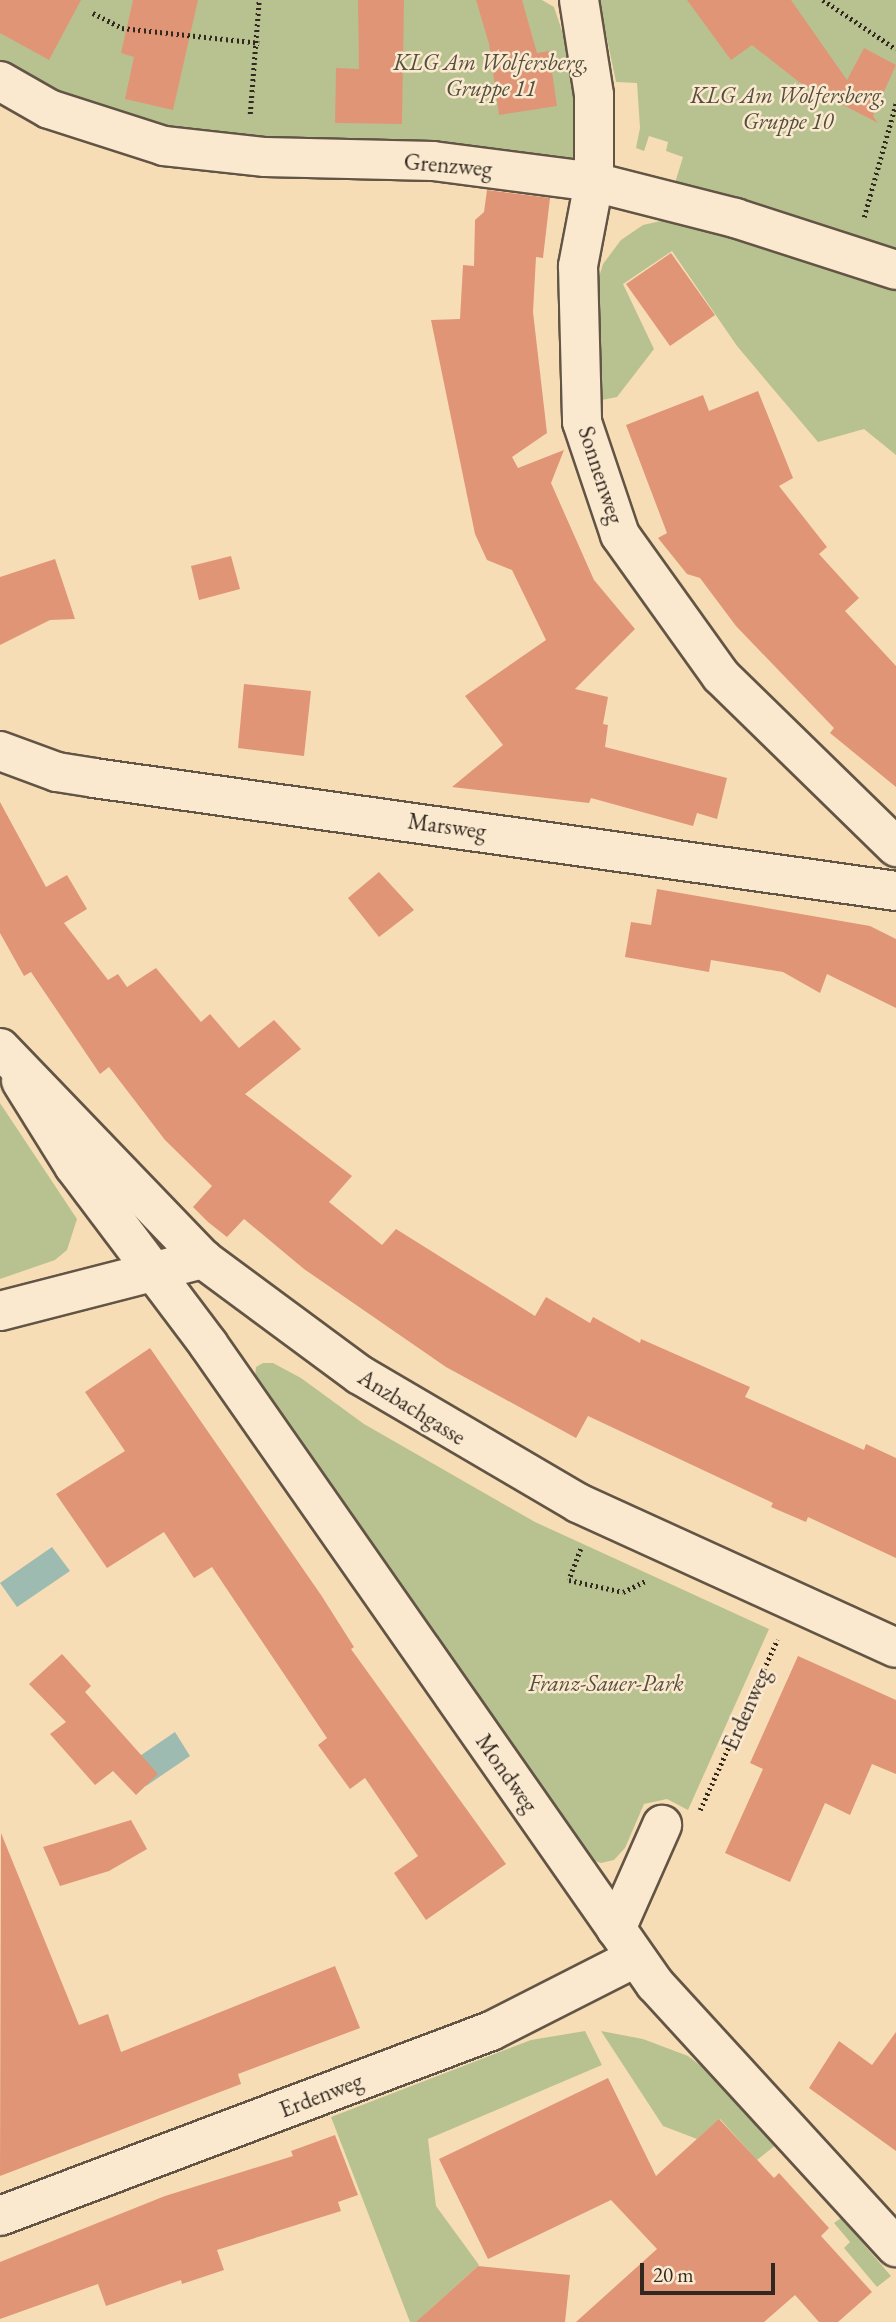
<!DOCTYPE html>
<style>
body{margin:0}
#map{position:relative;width:896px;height:2322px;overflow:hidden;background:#f7ddb5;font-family:"EB Garamond",serif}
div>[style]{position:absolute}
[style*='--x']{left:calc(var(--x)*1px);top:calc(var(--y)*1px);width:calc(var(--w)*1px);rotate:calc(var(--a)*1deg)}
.green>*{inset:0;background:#b8c291}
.water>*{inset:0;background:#9dbbb1}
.building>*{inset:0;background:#e09577}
.path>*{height:4.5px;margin-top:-2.25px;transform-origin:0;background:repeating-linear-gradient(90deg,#322820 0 2px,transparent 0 5.5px)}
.roads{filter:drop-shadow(2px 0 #635545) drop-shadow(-2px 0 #635545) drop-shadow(0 2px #635545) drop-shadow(0 -2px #635545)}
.street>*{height:38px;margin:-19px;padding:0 19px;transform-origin:19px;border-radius:19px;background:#fae9cf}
.secondary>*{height:38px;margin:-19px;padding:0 19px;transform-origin:19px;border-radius:19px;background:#fae9cf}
span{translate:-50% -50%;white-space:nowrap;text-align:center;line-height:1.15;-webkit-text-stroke:5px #fae9cf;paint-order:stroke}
.park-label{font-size:23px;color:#544e3c;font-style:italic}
.street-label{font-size:23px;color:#322820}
.scale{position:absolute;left:640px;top:2263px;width:135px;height:32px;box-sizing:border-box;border:4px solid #322820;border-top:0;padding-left:9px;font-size:21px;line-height:24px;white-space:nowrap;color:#322820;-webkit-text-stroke:5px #fae9cf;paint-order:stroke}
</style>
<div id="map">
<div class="green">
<i style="clip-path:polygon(0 0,542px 0,554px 7px,573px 64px,579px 164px,421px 141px,247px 141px,104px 117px,0 65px)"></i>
<i style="clip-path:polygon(599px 0,896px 0,896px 256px,674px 186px,683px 157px,666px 151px,668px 142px,649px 136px,644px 151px,636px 148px,640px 128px,637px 83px,616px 82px)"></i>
<i style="clip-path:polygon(665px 220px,692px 223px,896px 287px,896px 455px,864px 429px,818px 442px,737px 346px,672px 251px,623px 284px,654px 349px,617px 397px,597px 401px,593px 296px,603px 264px,621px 240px,643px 225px)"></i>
<i style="clip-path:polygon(0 1103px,77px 1219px,67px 1250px,55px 1260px,0 1279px)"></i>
<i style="clip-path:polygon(263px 1363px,273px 1363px,301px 1378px,364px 1424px,535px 1522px,769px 1629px,688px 1810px,667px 1799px,644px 1804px,625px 1848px,614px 1860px,601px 1863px,586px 1858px,255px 1377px,256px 1367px)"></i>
<i style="clip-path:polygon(585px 2031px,602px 2065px,428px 2139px,436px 2206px,479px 2265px,425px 2314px,432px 2322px,410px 2322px,331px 2117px,531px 2040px)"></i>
<i style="clip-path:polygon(601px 2031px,643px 2039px,688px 2056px,727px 2086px,777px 2144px,757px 2160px,720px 2119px,697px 2139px,663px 2126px)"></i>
<i style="clip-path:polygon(841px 2218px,891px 2276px,877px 2287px,844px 2248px,850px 2242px,834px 2223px)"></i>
</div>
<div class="water">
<i style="clip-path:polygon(52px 1547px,70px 1571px,17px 1607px,0 1583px)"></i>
<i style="clip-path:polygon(175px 1732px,190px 1756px,146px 1786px,131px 1762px)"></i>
</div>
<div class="building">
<i style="clip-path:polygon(0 0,81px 0,49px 60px,0 33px)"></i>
<i style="clip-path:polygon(133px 0,198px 0,173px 110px,125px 99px,134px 57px,121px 53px)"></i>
<i style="clip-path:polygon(358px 0,404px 0,402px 124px,335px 123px,336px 68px,359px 69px)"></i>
<i style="clip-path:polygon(476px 0,522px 0,537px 53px,549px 51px,557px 106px,499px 115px,489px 44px)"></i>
<i style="clip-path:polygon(687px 0,791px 0,847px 80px,864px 48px,896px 65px,873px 116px,878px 123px,799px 82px,752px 45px,731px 60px)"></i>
<i style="clip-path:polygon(487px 190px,550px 198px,543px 258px,536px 257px,533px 312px,547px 433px,512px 457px,518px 468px,564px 450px,551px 483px,594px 580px,635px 629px,575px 689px,608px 697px,603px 724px,608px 725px,605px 747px,727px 778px,717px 819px,697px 813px,693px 826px,591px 798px,589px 803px,452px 787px,503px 745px,465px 696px,546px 640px,512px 570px,487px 560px,475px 534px,431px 320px,460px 319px,463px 265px,474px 266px,475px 220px,484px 212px)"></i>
<i style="clip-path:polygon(671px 253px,715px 315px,670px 346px,626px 284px)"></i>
<i style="clip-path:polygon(758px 391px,793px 478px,779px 486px,827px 547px,819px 554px,859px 598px,845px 611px,896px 666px,896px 787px,830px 733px,834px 728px,736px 626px,700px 578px,687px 574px,658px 538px,667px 533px,626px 425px,703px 395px,709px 411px)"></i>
<i style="clip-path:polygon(231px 556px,240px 589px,199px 600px,191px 566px)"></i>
<i style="clip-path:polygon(55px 559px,75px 619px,50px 620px,0 645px,0 577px)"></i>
<i style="clip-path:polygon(244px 684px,311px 691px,304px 756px,238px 748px)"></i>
<i style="clip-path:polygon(0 802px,46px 887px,67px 875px,87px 909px,64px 923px,108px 980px,118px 974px,127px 987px,156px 968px,201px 1022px,210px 1014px,239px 1048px,274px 1020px,301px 1049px,245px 1094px,352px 1176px,329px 1202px,382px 1245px,396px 1229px,535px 1316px,546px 1297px,590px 1323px,593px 1317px,640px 1343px,641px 1339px,750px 1387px,745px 1397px,864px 1450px,866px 1444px,896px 1458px,896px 1558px,808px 1517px,806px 1522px,771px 1507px,773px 1503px,588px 1416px,576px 1438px,446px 1367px,304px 1269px,244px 1219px,227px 1237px,208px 1222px,193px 1207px,212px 1186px,165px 1140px,109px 1067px,100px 1074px,31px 972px,24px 976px,0 933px)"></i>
<i style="clip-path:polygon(379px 872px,414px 910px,379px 937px,348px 898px)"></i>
<i style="clip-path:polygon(657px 889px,870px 926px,896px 939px,896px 1008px,827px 974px,820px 993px,783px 972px,711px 960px,709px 972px,625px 957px,631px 922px,651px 925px)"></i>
<i style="clip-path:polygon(150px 1348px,321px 1595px,354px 1647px,351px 1649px,506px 1864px,426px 1920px,394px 1873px,418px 1856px,365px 1778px,350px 1789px,318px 1745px,327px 1738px,212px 1567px,194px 1578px,164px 1532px,107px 1568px,56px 1494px,125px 1451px,85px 1392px)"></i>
<i style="clip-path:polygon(62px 1654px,91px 1686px,85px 1692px,158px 1774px,136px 1795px,113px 1771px,95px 1785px,50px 1734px,66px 1722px,29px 1684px)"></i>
<i style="clip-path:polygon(798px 1656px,896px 1700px,896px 1774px,872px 1764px,850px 1815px,825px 1803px,790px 1882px,725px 1853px,763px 1769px,750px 1763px)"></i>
<i style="clip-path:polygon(131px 1820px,147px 1849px,109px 1871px,60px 1886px,43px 1847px)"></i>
<i style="clip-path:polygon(1px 1833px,79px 2025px,108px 2014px,121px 2052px,335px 1966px,360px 2028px,238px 2074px,241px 2084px,0 2176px)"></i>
<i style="clip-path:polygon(896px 2032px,896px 2151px,809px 2088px,839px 2041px,872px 2065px)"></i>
<i style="clip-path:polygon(608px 2078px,656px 2176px,719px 2119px,774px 2178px,779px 2173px,829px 2228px,821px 2236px,872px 2292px,838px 2322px,819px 2322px,795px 2295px,764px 2322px,576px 2322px,657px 2249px,611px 2200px,488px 2259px,439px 2159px)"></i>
<i style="clip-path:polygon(335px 2135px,358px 2195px,338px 2202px,341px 2211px,217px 2250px,224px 2270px,182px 2284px,181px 2280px,106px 2306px,98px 2284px,0 2319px,0 2262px,165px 2196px,293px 2156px,291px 2151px)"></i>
<i style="clip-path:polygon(478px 2266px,570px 2275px,565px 2322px,416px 2322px)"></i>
</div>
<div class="path">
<i style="--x:823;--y:0;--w:88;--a:33.9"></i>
<i style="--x:93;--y:13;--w:33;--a:27"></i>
<i style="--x:122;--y:28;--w:138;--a:6.2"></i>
<i style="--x:250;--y:114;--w:114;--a:-85.5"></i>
<i style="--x:864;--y:217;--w:118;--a:-74.3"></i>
<i style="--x:581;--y:1549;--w:33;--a:111"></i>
<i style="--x:569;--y:1580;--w:55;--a:12.5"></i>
<i style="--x:623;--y:1592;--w:25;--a:-26"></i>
<i style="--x:700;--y:1810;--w:187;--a:-65.6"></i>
</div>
<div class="roads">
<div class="street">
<i style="--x:579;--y:0;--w:96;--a:81"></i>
<i style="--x:594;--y:95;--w:87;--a:90"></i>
<i style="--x:594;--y:182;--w:86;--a:100.8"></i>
<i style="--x:578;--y:266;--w:156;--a:88.5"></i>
<i style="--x:582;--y:422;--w:119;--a:71.4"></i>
<i style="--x:620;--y:535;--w:173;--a:54.4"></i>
<i style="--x:721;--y:676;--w:245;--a:44.3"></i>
<i style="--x:0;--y:81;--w:56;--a:29.7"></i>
<i style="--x:49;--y:109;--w:121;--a:17.8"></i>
<i style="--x:164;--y:146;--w:102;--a:6.2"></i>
<i style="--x:265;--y:157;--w:168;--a:1.4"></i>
<i style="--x:433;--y:161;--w:162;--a:7.4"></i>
<i style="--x:594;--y:182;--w:146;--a:14.3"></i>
<i style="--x:735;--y:218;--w:169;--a:17.9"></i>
<i style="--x:0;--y:751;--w:61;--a:20.2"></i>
<i style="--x:57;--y:772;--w:37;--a:9"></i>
<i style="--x:94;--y:778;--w:810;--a:8.02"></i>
<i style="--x:21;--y:1081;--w:100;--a:58.1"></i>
<i style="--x:74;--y:1166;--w:223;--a:53"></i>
<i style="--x:208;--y:1344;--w:781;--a:55.07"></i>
<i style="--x:655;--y:1984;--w:357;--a:47.5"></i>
<i style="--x:0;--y:1311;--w:210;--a:-14.4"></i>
<i style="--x:616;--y:1929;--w:114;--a:-66.1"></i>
<i style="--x:0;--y:2216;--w:525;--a:-20.65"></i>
<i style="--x:491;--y:2031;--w:161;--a:-26.9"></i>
</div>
<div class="secondary">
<i style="--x:0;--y:1048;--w:293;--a:46.1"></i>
<i style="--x:203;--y:1259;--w:195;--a:36.5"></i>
<i style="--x:360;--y:1375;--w:253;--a:30.4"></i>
<i style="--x:578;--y:1503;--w:349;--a:24.5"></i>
</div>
</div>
<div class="park-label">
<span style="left:491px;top:75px">KLG Am Wolfersberg,<br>Gruppe 11</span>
<span style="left:788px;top:108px">KLG Am Wolfersberg,<br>Gruppe 10</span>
<span style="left:606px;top:1683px">Franz-Sauer-Park</span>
</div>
<div class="street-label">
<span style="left:448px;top:165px;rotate:5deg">Grenzweg</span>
<span style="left:601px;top:475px;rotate:72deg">Sonnenweg</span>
<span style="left:447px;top:826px;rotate:8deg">Marsweg</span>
<span style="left:412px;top:1407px;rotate:32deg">Anzbachgasse</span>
<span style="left:746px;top:1709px;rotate:-66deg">Erdenweg</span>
<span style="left:507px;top:1773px;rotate:55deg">Mondweg</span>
<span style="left:321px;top:2095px;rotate:-21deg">Erdenweg</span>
</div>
<div class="scale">20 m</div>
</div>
